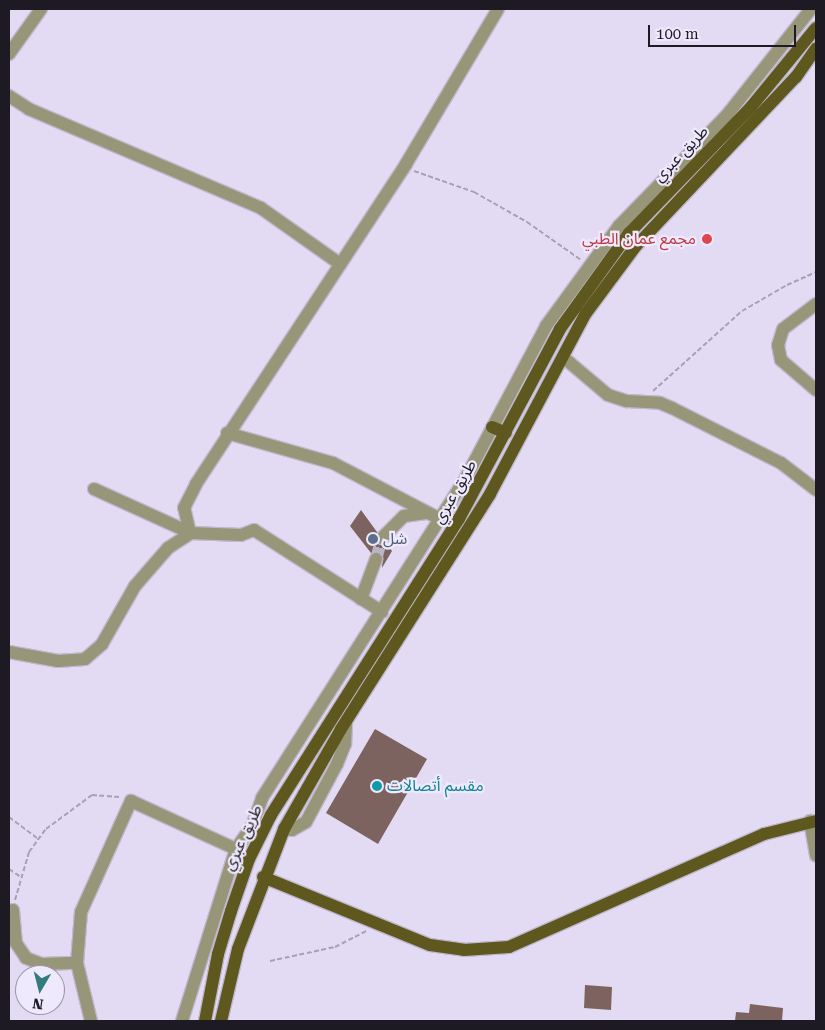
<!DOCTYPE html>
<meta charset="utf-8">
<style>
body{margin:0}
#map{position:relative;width:825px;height:1030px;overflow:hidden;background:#e3dbf3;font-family:"Roboto Serif","Noto Sans Arabic",serif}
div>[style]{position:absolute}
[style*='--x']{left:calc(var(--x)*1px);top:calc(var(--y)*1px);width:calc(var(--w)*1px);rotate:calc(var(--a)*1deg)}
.building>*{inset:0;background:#7d635f}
.minor-tunnel>*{height:12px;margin-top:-6px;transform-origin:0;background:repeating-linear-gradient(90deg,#bbb4c9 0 12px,transparent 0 18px)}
.path>*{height:2px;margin-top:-1px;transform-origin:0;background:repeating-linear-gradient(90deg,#a7a1b4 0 5px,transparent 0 7.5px)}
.roads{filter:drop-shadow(1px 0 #bfb8ce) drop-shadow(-1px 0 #bfb8ce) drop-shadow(0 1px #bfb8ce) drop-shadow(0 -1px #bfb8ce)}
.minor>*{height:12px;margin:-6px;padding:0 6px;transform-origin:6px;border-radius:6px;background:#989678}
.major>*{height:12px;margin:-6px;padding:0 6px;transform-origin:6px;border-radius:6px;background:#5e581e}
.dots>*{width:14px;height:14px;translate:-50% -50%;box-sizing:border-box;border:2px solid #efe9fd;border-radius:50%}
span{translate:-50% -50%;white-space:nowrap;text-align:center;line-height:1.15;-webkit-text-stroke:4.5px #efe9fd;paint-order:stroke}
.street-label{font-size:16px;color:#1d1a23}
.health-label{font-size:16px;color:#be3a42}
.right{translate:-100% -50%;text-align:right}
.service-label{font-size:16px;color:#4e5e75}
.left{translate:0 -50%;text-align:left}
.culture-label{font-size:16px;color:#0d838f}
.frame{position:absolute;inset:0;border:10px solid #1d1a23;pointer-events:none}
.north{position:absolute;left:15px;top:965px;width:50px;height:50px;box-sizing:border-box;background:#efe9fd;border:1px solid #9b96a6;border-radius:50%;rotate:188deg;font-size:14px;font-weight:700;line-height:20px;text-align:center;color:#1d1a23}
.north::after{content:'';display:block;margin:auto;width:18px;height:22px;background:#337c7e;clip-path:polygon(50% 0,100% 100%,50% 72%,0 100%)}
.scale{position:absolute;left:648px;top:25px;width:148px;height:22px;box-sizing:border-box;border:2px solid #1d1a23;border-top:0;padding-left:6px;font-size:15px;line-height:18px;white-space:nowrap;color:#1d1a23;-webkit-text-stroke:4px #efe9fd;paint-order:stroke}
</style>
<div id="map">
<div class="building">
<i style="clip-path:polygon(361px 510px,377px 532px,376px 543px,387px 544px,392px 551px,382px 568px,383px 554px,371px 553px,350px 526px)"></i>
<i style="clip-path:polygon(375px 729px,427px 759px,378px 844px,326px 813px)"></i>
<i style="clip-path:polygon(585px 985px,612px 987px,611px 1010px,584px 1008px)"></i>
<i style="clip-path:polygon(750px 1004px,783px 1008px,782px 1021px,735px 1021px,736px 1012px,749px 1013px)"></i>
</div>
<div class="minor-tunnel">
<i style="--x:376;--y:559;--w:22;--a:-74"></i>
</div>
<div class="path">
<i style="--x:414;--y:171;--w:64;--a:19.3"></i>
<i style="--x:474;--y:192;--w:61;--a:29.5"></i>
<i style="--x:527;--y:222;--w:66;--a:35.1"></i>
<i style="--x:653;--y:391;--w:120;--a:-42"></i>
<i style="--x:742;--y:311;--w:52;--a:-30"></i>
<i style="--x:787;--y:285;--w:32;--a:-24"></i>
<i style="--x:9;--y:817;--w:35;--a:37"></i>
<i style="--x:9;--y:869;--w:14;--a:34"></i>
<i style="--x:15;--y:900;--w:50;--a:-73.7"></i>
<i style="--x:29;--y:852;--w:29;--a:-54"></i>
<i style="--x:46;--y:829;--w:57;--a:-36.5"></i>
<i style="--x:92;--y:795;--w:28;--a:4"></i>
<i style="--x:270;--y:961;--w:66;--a:-12.2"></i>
<i style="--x:335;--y:947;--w:36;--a:-27"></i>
</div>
<div class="roads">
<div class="minor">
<i style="--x:9;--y:54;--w:55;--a:-54.6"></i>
<i style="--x:9;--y:96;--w:24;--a:33"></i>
<i style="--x:29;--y:109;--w:252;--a:23.1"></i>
<i style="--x:261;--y:208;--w:97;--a:35.3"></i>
<i style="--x:816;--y:304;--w:41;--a:142.9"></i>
<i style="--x:783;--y:329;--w:17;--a:107"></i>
<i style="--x:778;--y:345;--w:15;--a:79"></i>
<i style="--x:781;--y:360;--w:46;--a:40.6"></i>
<i style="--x:563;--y:357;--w:59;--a:40.2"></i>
<i style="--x:608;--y:395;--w:20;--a:18"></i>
<i style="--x:627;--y:401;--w:33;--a:3"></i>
<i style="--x:660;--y:403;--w:13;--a:23"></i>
<i style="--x:672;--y:408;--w:122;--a:26.8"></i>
<i style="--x:781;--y:463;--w:44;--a:37.6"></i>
<i style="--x:227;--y:433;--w:110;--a:15.8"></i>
<i style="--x:333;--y:463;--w:121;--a:27.6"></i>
<i style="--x:94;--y:489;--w:107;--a:24.4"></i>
<i style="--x:190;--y:533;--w:26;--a:-103"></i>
<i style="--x:184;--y:508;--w:27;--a:-63"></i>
<i style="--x:196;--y:484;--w:383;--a:-56.7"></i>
<i style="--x:406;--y:164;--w:180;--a:-59.3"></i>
<i style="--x:382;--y:538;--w:31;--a:-45"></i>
<i style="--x:404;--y:516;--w:22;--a:-8"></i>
<i style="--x:361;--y:599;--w:43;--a:-69.4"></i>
<i style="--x:9;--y:652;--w:50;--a:10.4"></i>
<i style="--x:58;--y:661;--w:27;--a:-4"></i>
<i style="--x:85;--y:659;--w:23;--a:-41"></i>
<i style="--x:102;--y:644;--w:67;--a:-60.4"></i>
<i style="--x:135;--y:586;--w:50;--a:-49"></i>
<i style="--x:168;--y:548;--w:27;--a:-33"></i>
<i style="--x:191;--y:533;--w:50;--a:2.3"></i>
<i style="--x:241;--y:535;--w:14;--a:-21"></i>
<i style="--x:254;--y:530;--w:152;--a:32.6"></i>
<i style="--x:810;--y:821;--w:35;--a:80"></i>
<i style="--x:284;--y:829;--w:8;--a:7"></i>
<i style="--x:292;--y:830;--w:16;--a:-30"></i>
<i style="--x:306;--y:822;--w:66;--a:-61.9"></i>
<i style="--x:337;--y:764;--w:22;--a:-68"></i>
<i style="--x:345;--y:744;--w:22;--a:-87"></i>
<i style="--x:13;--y:910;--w:33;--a:85"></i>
<i style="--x:16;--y:943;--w:18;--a:56"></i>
<i style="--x:26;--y:958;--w:17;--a:21"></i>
<i style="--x:42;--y:964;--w:35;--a:-2"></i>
<i style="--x:91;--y:1021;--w:60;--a:-103.6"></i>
<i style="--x:77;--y:963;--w:51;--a:-85.5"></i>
<i style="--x:81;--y:912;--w:122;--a:-65.8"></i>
<i style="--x:131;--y:801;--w:115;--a:24.6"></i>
<i style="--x:182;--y:1021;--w:180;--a:-72.6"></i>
<i style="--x:236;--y:849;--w:28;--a:-55"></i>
<i style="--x:252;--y:826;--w:30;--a:-70"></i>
<i style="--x:262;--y:798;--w:374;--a:-57.5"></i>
<i style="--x:463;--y:483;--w:178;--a:-62.1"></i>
<i style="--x:546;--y:326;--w:124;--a:-53.9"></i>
<i style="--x:619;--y:226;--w:155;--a:-45.8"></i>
<i style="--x:727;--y:115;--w:135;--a:-51.6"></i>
</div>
<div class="major">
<i style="--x:492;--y:427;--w:15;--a:23"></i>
<i style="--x:263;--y:877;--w:180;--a:22.2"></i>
<i style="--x:430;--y:945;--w:34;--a:8"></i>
<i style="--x:464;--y:950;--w:45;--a:-3.8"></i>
<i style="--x:509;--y:947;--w:279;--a:-23.9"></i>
<i style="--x:764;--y:834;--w:54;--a:-14"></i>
<i style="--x:205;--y:1021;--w:68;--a:-79"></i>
<i style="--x:218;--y:954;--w:45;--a:-73.2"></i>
<i style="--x:231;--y:911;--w:55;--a:-70.9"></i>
<i style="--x:249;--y:859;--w:49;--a:-63.4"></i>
<i style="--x:271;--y:815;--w:351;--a:-57.6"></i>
<i style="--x:459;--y:519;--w:215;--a:-62"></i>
<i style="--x:560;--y:329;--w:118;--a:-54.3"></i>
<i style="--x:629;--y:233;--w:175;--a:-45.9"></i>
<i style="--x:751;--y:107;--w:102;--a:-50.6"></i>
<i style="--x:221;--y:1021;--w:74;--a:-76.7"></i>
<i style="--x:238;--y:949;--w:129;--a:-69"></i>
<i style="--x:284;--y:829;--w:115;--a:-60.3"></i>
<i style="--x:341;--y:729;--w:278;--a:-57.6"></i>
<i style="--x:490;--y:494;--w:205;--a:-62.1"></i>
<i style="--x:586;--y:313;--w:82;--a:-53.4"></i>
<i style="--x:635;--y:247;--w:234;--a:-46.6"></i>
<i style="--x:796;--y:77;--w:35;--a:-55"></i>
</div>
</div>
<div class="dots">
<i style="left:707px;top:239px;background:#e0444e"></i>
<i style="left:373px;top:539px;background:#5c6f8a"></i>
<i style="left:377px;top:786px;background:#0f9aa8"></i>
</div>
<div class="street-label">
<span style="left:681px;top:154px;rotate:-46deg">طريق عبري</span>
<span style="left:455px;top:492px;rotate:-60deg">طريق عبري</span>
<span style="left:243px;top:838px;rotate:-65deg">طريق عبري</span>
</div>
<div class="health-label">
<span class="right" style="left:696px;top:239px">مجمع عمان الطبي</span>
</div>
<div class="service-label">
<span class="left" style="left:383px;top:539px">شل</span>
</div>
<div class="culture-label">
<span class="left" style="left:387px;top:786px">مقسم أتصالات</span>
</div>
<div class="frame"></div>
<div class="north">N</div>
<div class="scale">100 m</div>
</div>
